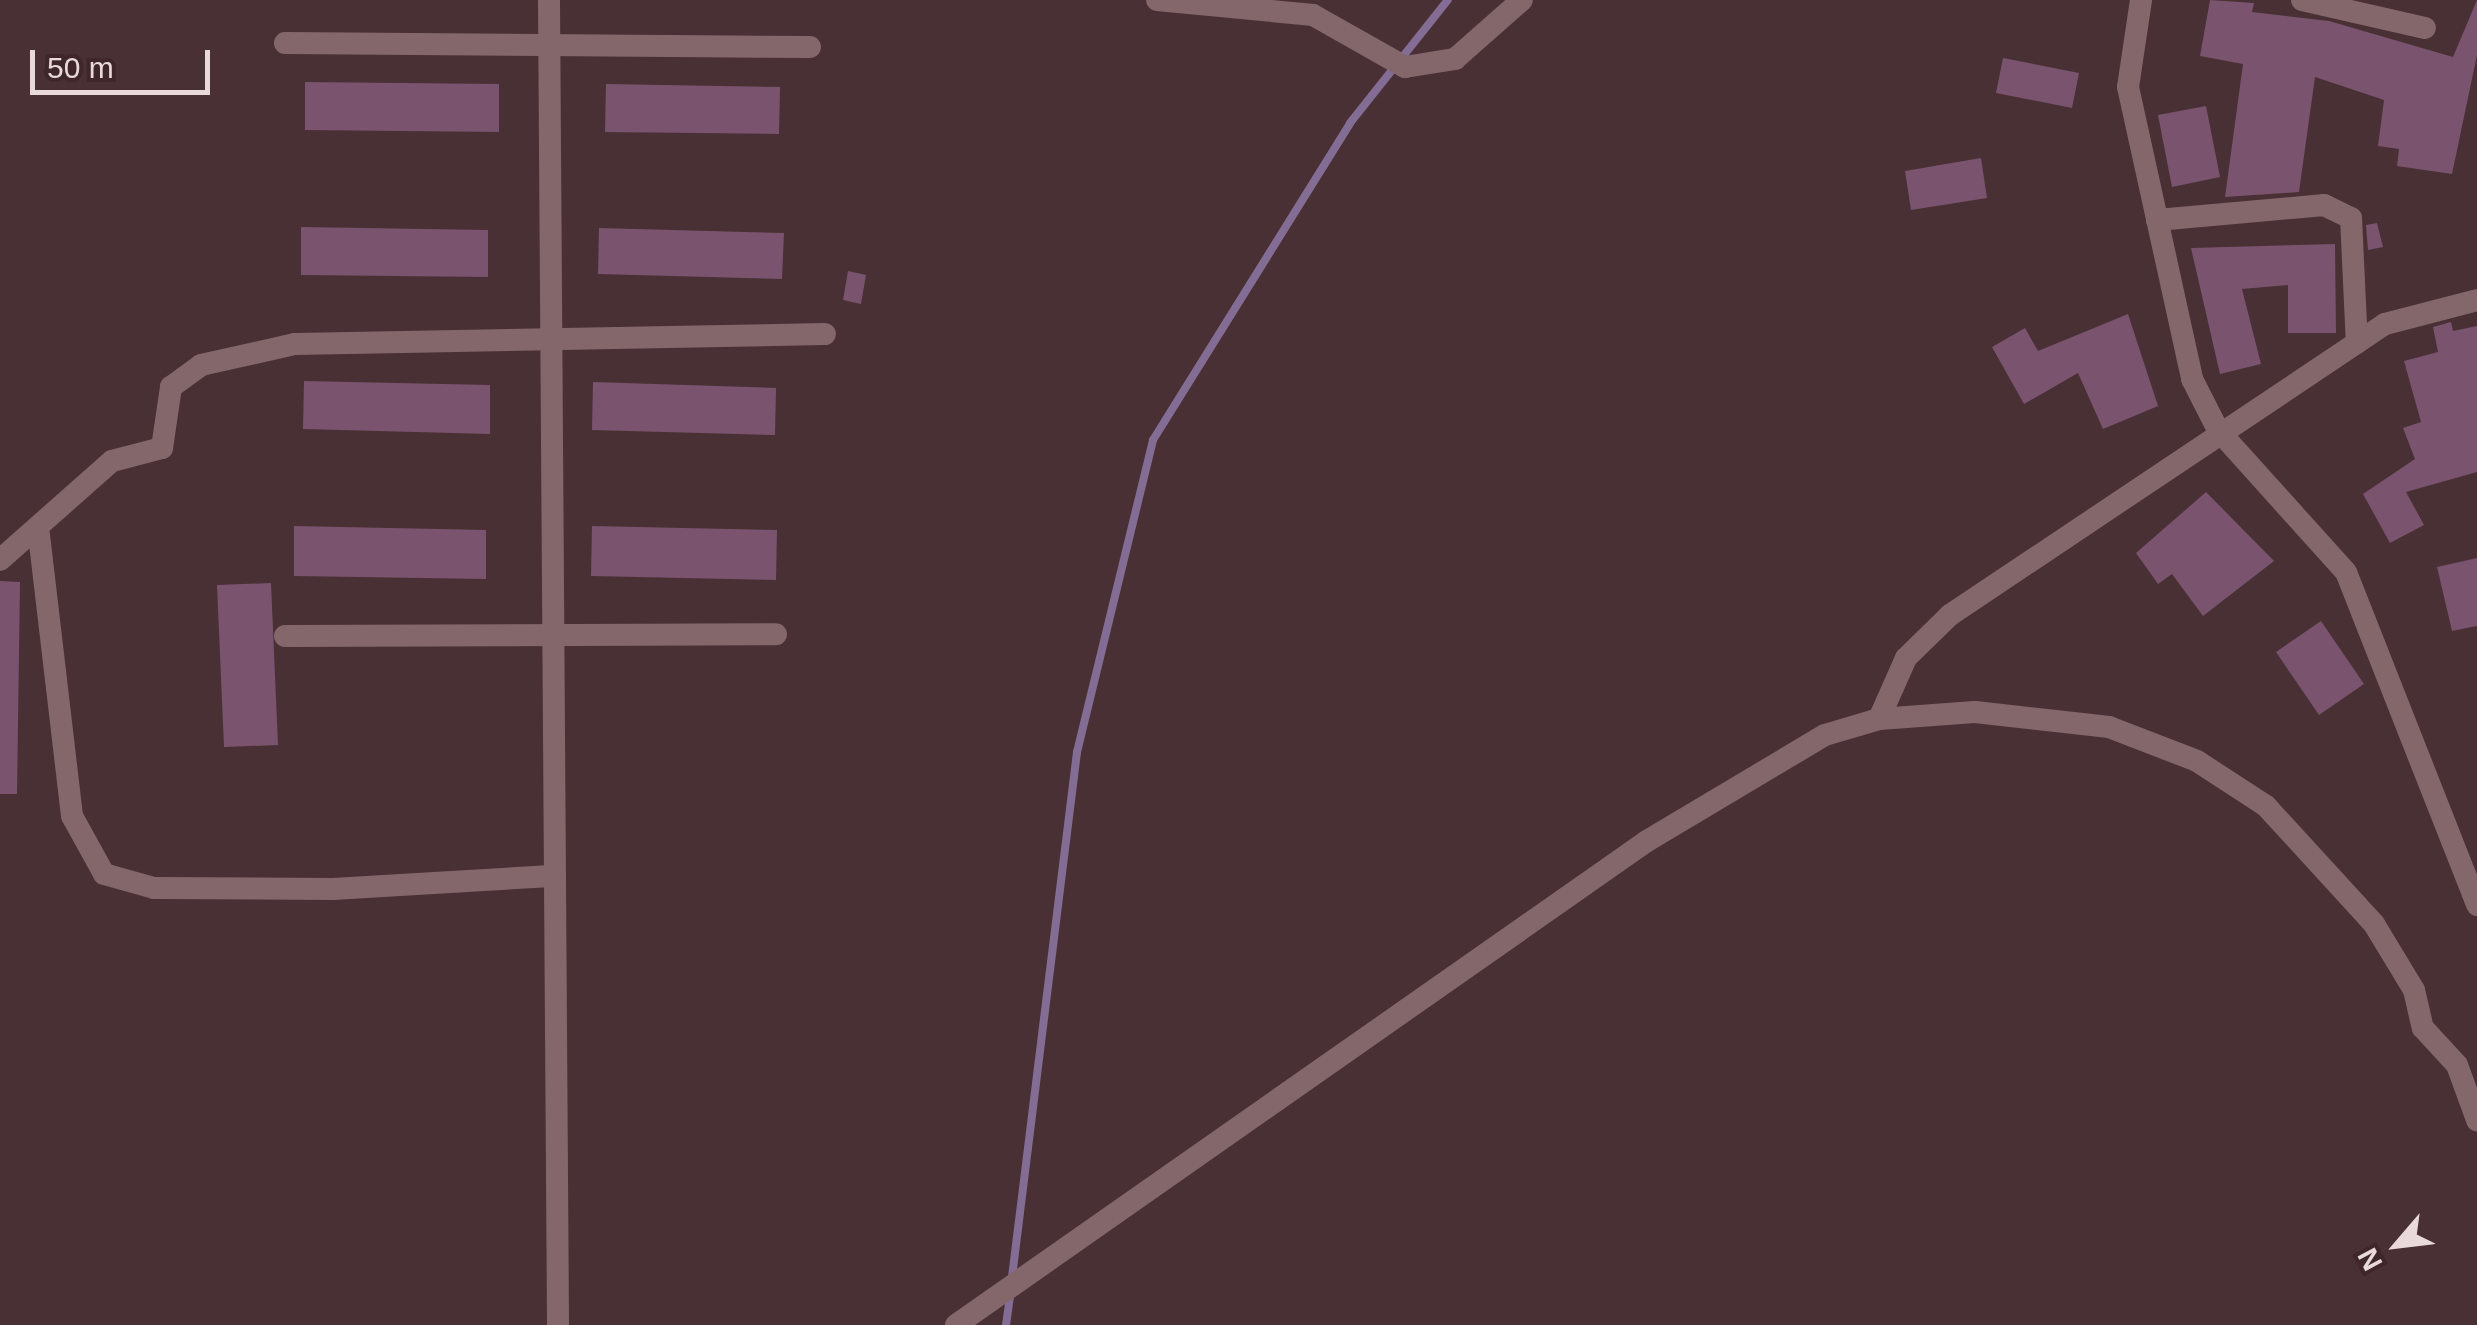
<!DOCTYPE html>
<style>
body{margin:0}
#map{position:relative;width:2477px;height:1325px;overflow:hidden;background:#493034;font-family:Arial,sans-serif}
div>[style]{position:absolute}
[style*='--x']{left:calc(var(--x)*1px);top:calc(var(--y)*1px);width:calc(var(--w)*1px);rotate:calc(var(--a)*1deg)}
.stream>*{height:8px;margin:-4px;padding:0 4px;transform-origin:4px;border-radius:4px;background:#836d95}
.building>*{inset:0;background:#7a536e}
.minor>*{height:22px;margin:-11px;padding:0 11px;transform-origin:11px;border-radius:11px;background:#83676b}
span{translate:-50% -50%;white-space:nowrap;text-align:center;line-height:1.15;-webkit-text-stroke:8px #3e262a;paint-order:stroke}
.north{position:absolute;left:2347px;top:1195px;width:100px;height:100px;-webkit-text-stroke:8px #3e262a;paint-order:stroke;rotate:242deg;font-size:28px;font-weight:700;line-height:40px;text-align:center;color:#e9d9db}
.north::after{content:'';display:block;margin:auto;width:35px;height:45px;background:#e9d9db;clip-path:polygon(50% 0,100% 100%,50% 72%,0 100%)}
.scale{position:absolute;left:30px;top:50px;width:180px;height:45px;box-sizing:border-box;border:5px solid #e9d9db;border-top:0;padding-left:12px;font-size:30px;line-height:35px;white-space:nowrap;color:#e9d9db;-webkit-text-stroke:8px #3e262a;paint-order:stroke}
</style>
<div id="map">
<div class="stream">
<i style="--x:1012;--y:1277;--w:529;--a:-82.94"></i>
<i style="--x:1077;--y:752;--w:321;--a:-76.3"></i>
<i style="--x:1153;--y:440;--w:373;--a:-58.1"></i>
<i style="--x:1350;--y:123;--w:157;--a:-51.5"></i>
<i style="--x:1006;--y:1325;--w:29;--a:-82"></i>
</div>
<div class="building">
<i style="clip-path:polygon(2210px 0,2254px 3px,2252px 12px,2329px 21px,2453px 57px,2477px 0,2477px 55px,2452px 174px,2397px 166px,2399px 149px,2378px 146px,2384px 100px,2315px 77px,2299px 192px,2225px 197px,2243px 64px,2200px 56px)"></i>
<i style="clip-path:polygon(2003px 58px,2079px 73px,2072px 108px,1996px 93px)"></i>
<i style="clip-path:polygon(305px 82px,499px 84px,499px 132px,305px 130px)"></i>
<i style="clip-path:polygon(606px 84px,780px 87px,779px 134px,605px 132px)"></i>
<i style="clip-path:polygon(2206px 106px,2220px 177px,2172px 187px,2158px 115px)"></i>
<i style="clip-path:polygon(1981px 158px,1987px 198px,1911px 210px,1905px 171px)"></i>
<i style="clip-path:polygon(2377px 223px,2383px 247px,2368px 250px,2366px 225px)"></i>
<i style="clip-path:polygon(301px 227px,488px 230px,488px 277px,301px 275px)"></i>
<i style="clip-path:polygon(599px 228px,784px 233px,782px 279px,598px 274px)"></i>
<i style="clip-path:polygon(2335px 244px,2336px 333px,2288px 333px,2288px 285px,2242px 289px,2261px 364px,2220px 374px,2191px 248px)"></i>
<i style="clip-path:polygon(848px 271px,866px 275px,861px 304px,843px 300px)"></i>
<i style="clip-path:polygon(2128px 314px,2158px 406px,2103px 429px,2078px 373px,2024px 404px,1992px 347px,2025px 328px,2038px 351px)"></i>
<i style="clip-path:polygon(2451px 322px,2453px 331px,2477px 326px,2477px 472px,2406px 492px,2424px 525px,2390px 543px,2363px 494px,2415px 459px,2403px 428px,2421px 422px,2404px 361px,2438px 352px,2433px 327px)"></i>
<i style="clip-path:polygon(304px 381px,490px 385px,490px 434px,303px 429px)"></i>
<i style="clip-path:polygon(593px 382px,776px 388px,775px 435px,592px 430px)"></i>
<i style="clip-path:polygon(2206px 492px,2274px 561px,2203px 616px,2172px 574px,2158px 584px,2136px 553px)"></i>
<i style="clip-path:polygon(294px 526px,486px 530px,486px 579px,294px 576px)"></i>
<i style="clip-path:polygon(592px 526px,777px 530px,776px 580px,591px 576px)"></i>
<i style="clip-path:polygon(2477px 558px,2477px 626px,2452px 631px,2437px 567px)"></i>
<i style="clip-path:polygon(0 581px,20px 582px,17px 794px,0 794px)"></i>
<i style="clip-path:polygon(271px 583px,278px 745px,224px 747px,217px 585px)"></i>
<i style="clip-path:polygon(2321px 621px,2364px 684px,2319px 715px,2276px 652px)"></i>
</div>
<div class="minor">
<i style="--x:549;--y:0;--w:1325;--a:89.61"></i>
<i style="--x:1157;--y:0;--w:157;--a:5.5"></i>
<i style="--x:1313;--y:15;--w:106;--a:29.5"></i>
<i style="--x:1405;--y:67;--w:51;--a:-9.1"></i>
<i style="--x:1455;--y:59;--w:89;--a:-41.4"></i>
<i style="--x:2141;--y:0;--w:88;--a:98.5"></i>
<i style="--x:2128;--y:87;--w:299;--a:77.6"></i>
<i style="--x:2192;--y:379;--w:57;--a:63"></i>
<i style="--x:2218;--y:430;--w:191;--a:48"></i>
<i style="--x:2346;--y:572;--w:358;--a:68.5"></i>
<i style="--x:2302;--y:0;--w:126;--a:12.8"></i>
<i style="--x:285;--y:43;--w:525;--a:0.44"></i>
<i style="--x:2157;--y:220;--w:168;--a:-5.1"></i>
<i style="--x:2324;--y:205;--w:30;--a:26"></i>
<i style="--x:2351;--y:218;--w:125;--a:87.3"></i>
<i style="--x:39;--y:535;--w:283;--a:83.3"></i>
<i style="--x:72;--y:816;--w:66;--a:61.1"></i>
<i style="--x:104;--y:874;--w:52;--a:15.6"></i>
<i style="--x:154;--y:888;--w:179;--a:0.3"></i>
<i style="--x:333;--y:889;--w:218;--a:-3.4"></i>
<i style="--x:0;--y:560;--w:149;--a:-41.5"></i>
<i style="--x:112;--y:461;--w:52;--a:-14.6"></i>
<i style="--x:162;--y:448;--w:62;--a:-81.6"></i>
<i style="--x:171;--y:387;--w:37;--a:-36"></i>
<i style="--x:201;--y:365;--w:96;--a:-12.6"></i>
<i style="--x:295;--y:344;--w:530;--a:-1.08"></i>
<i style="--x:285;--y:636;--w:491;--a:-0.2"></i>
<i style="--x:1879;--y:719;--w:67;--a:-66.1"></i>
<i style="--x:1906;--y:658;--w:62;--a:-44.3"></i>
<i style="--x:1950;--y:615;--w:523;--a:-33.78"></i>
<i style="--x:2385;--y:324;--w:95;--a:-14.6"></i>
<i style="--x:956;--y:1325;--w:844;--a:-35.01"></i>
<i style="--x:1647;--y:841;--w:207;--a:-30.8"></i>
<i style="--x:1825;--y:735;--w:56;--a:-16.5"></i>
<i style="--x:1879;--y:719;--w:96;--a:-4.2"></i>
<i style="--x:1975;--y:712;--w:135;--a:6.4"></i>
<i style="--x:2109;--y:727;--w:94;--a:21.1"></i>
<i style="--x:2197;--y:761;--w:82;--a:33.1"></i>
<i style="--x:2266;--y:806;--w:160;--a:47.5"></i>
<i style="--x:2374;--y:924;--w:77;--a:58.8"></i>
<i style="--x:2414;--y:990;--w:39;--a:77"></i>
<i style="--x:2423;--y:1028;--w:50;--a:47.4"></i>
<i style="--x:2457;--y:1065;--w:59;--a:70"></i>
</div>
<div class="north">N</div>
<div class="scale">50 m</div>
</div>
